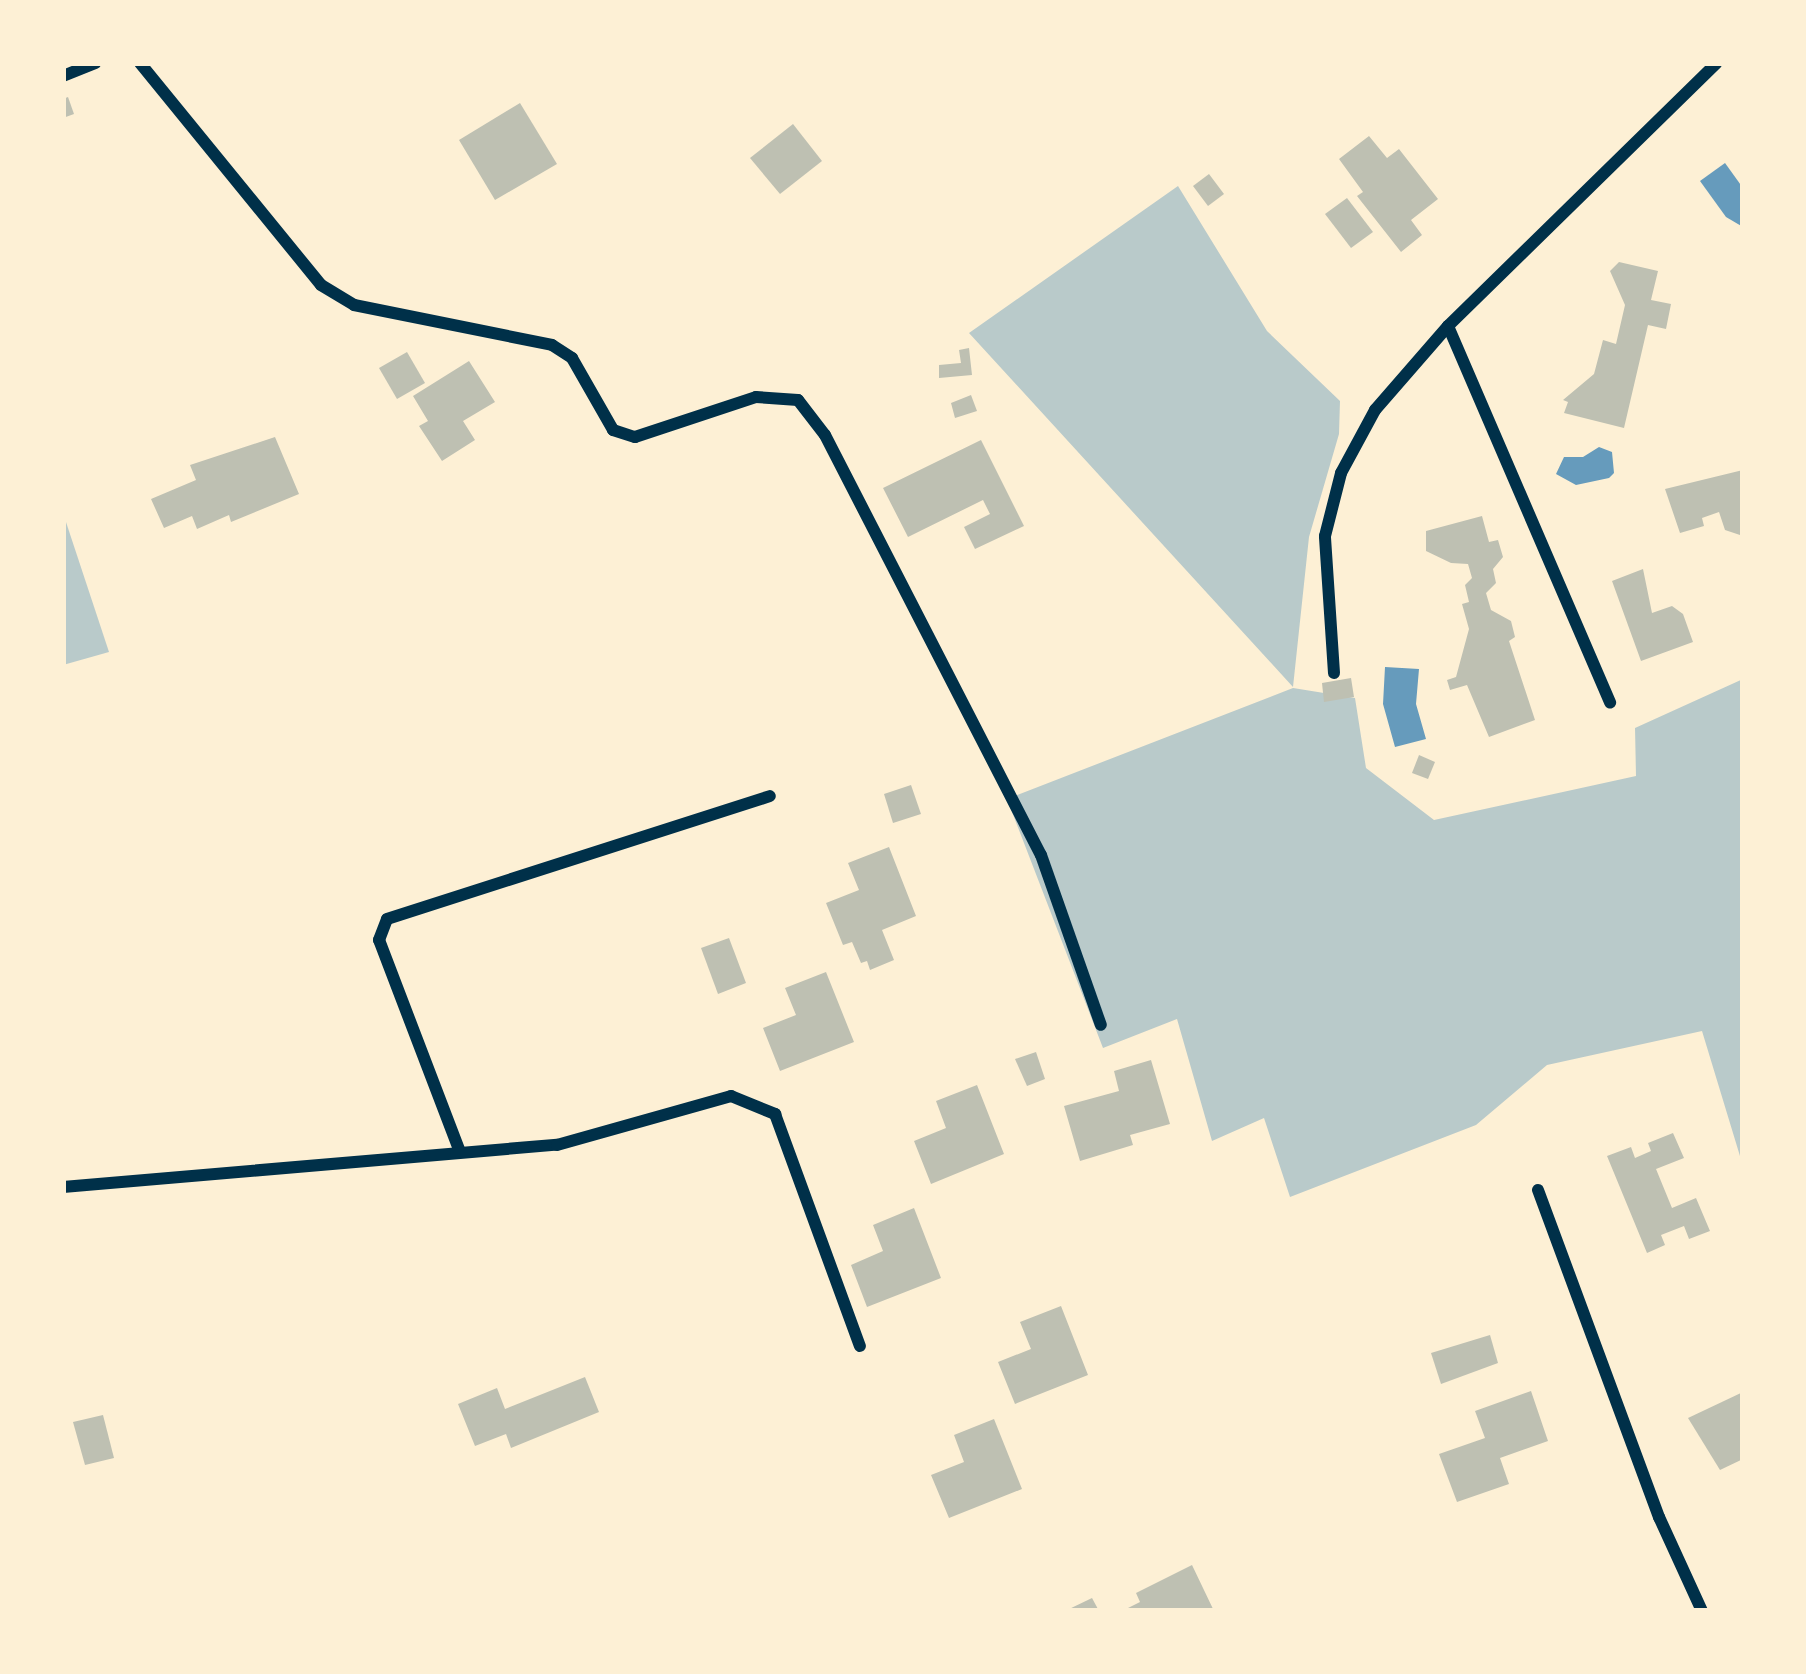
<!DOCTYPE html>
<style>
body{margin:0}
#map{position:relative;width:1806px;height:1674px;overflow:hidden;background:#fdf0d5;font-family:"Playfair Display",serif}
div>[style]{position:absolute}
[style*='--x']{left:calc(var(--x)*1px);top:calc(var(--y)*1px);width:calc(var(--w)*1px);rotate:calc(var(--a)*1deg)}
.green>*{inset:0;background:#b9caca}
.water>*{inset:0;background:#669bbc}
.building>*{inset:0;background:#bec0b2}
.path>*{height:6px;margin:-3px;padding:0 3px;transform-origin:3px;border-radius:3px;background:#003049}
.minor>*{height:12px;margin:-6px;padding:0 6px;transform-origin:6px;border-radius:6px;background:#003049}
span{translate:-50% -50%;white-space:nowrap;text-align:center;line-height:1.15;-webkit-text-stroke:10px #fdf0d5;paint-order:stroke}
.frame{position:absolute;inset:0;border:66px solid #fdf0d5;pointer-events:none}
</style>
<div id="map">
<div class="green">
<i style="clip-path:polygon(1178px 186px,1267px 331px,1340px 401px,1339px 434px,1309px 537px,1293px 687px,969px 333px)"></i>
<i style="clip-path:polygon(63px 513px,109px 652px,63px 665px)"></i>
<i style="clip-path:polygon(1743px 679px,1743px 1166px,1702px 1031px,1547px 1065px,1476px 1125px,1290px 1197px,1264px 1118px,1212px 1141px,1177px 1019px,1103px 1048px,1007px 799px,1293px 688px,1355px 698px,1366px 768px,1434px 820px,1636px 776px,1635px 728px)"></i>
</div>
<div class="water">
<i style="clip-path:polygon(1725px 163px,1743px 188px,1743px 227px,1726px 217px,1700px 181px)"></i>
<i style="clip-path:polygon(1599px 447px,1612px 452px,1614px 473px,1609px 478px,1576px 485px,1556px 474px,1564px 457px,1583px 457px)"></i>
<i style="clip-path:polygon(1385px 667px,1419px 669px,1416px 704px,1426px 739px,1395px 747px,1383px 704px)"></i>
</div>
<div class="building">
<i style="clip-path:polygon(68px 97px,74px 114px,63px 118px,63px 99px)"></i>
<i style="clip-path:polygon(520px 103px,557px 164px,495px 200px,459px 140px)"></i>
<i style="clip-path:polygon(793px 124px,822px 161px,780px 194px,750px 158px)"></i>
<i style="clip-path:polygon(1369px 136px,1387px 158px,1399px 149px,1438px 199px,1411px 220px,1422px 235px,1401px 252px,1357px 196px,1363px 192px,1339px 159px)"></i>
<i style="clip-path:polygon(1209px 174px,1224px 194px,1208px 206px,1193px 186px)"></i>
<i style="clip-path:polygon(1347px 198px,1373px 232px,1351px 248px,1325px 214px)"></i>
<i style="clip-path:polygon(1619px 262px,1658px 271px,1651px 300px,1671px 304px,1666px 329px,1648px 325px,1624px 428px,1564px 413px,1568px 402px,1563px 400px,1594px 374px,1603px 340px,1616px 344px,1625px 305px,1610px 271px)"></i>
<i style="clip-path:polygon(969px 348px,972px 375px,939px 378px,939px 365px,961px 363px,959px 350px)"></i>
<i style="clip-path:polygon(407px 352px,425px 383px,397px 399px,379px 368px)"></i>
<i style="clip-path:polygon(469px 361px,495px 402px,463px 421px,475px 440px,442px 461px,419px 426px,428px 421px,413px 396px)"></i>
<i style="clip-path:polygon(971px 395px,977px 411px,955px 418px,951px 403px)"></i>
<i style="clip-path:polygon(275px 437px,299px 494px,231px 522px,229px 515px,197px 529px,192px 516px,164px 528px,151px 499px,196px 480px,190px 465px)"></i>
<i style="clip-path:polygon(981px 440px,1024px 526px,975px 549px,964px 527px,990px 514px,983px 500px,908px 537px,883px 488px)"></i>
<i style="clip-path:polygon(1743px 470px,1743px 536px,1725px 530px,1719px 512px,1702px 518px,1704px 526px,1680px 533px,1665px 489px)"></i>
<i style="clip-path:polygon(1482px 516px,1489px 542px,1498px 540px,1503px 557px,1493px 569px,1496px 583px,1486px 593px,1491px 610px,1511px 621px,1515px 637px,1509px 641px,1535px 720px,1489px 737px,1467px 685px,1450px 690px,1447px 680px,1456px 677px,1469px 629px,1462px 604px,1469px 602px,1465px 585px,1472px 578px,1468px 564px,1451px 563px,1426px 551px,1426px 531px)"></i>
<i style="clip-path:polygon(1643px 569px,1652px 613px,1672px 606px,1683px 614px,1693px 642px,1641px 661px,1612px 581px)"></i>
<i style="clip-path:polygon(1351px 678px,1354px 697px,1324px 702px,1322px 683px)"></i>
<i style="clip-path:polygon(1419px 755px,1435px 762px,1428px 779px,1412px 773px)"></i>
<i style="clip-path:polygon(911px 785px,921px 814px,893px 823px,884px 794px)"></i>
<i style="clip-path:polygon(889px 847px,916px 916px,882px 930px,894px 960px,870px 970px,867px 961px,861px 963px,852px 942px,843px 945px,826px 903px,859px 890px,848px 863px)"></i>
<i style="clip-path:polygon(729px 938px,746px 983px,718px 994px,701px 948px)"></i>
<i style="clip-path:polygon(826px 972px,854px 1042px,780px 1071px,763px 1028px,796px 1015px,785px 988px)"></i>
<i style="clip-path:polygon(1036px 1052px,1045px 1079px,1027px 1086px,1015px 1059px)"></i>
<i style="clip-path:polygon(1151px 1060px,1170px 1124px,1130px 1135px,1133px 1145px,1080px 1161px,1064px 1106px,1119px 1091px,1114px 1071px)"></i>
<i style="clip-path:polygon(977px 1085px,1004px 1154px,931px 1184px,914px 1141px,946px 1128px,936px 1101px)"></i>
<i style="clip-path:polygon(1673px 1133px,1684px 1158px,1656px 1169px,1672px 1208px,1696px 1198px,1710px 1231px,1689px 1239px,1684px 1226px,1661px 1235px,1665px 1245px,1647px 1253px,1607px 1156px,1631px 1147px,1635px 1158px,1651px 1151px,1648px 1143px)"></i>
<i style="clip-path:polygon(914px 1208px,941px 1278px,867px 1307px,851px 1265px,883px 1251px,873px 1225px)"></i>
<i style="clip-path:polygon(1061px 1306px,1088px 1375px,1015px 1404px,998px 1362px,1031px 1349px,1020px 1322px)"></i>
<i style="clip-path:polygon(1490px 1335px,1498px 1363px,1441px 1384px,1431px 1353px)"></i>
<i style="clip-path:polygon(585px 1377px,599px 1412px,511px 1448px,506px 1434px,475px 1446px,458px 1404px,497px 1388px,505px 1409px)"></i>
<i style="clip-path:polygon(1531px 1391px,1548px 1441px,1500px 1458px,1509px 1484px,1457px 1502px,1439px 1454px,1485px 1438px,1475px 1411px)"></i>
<i style="clip-path:polygon(1743px 1392px,1743px 1459px,1720px 1470px,1688px 1418px)"></i>
<i style="clip-path:polygon(103px 1415px,114px 1458px,85px 1465px,73px 1422px)"></i>
<i style="clip-path:polygon(994px 1419px,1022px 1489px,949px 1518px,931px 1475px,964px 1462px,954px 1435px)"></i>
<i style="clip-path:polygon(1192px 1565px,1214px 1611px,1122px 1611px,1140px 1602px,1136px 1593px)"></i>
<i style="clip-path:polygon(1092px 1598px,1099px 1611px,1065px 1611px)"></i>
</div>
<div class="path">
<i style="--x:138;--y:1611;--w:7;--a:0"></i>
</div>
<div class="minor">
<i style="--x:140;--y:63;--w:286;--a:50.8"></i>
<i style="--x:321;--y:285;--w:39;--a:31"></i>
<i style="--x:354;--y:305;--w:202;--a:11.4"></i>
<i style="--x:552;--y:345;--w:24;--a:33"></i>
<i style="--x:572;--y:358;--w:83;--a:60.3"></i>
<i style="--x:613;--y:430;--w:23;--a:18"></i>
<i style="--x:635;--y:437;--w:127;--a:-18.3"></i>
<i style="--x:756;--y:397;--w:42;--a:4.1"></i>
<i style="--x:798;--y:400;--w:44;--a:52.4"></i>
<i style="--x:825;--y:435;--w:472;--a:62.8"></i>
<i style="--x:1041;--y:855;--w:180;--a:70.6"></i>
<i style="--x:63;--y:76;--w:35;--a:-22"></i>
<i style="--x:1448;--y:326;--w:410;--a:66.7"></i>
<i style="--x:1334;--y:673;--w:137;--a:-93.8"></i>
<i style="--x:1325;--y:536;--w:65;--a:-75.7"></i>
<i style="--x:1341;--y:473;--w:72;--a:-61.6"></i>
<i style="--x:1375;--y:410;--w:111;--a:-49"></i>
<i style="--x:1448;--y:326;--w:376;--a:-44.4"></i>
<i style="--x:460;--y:1152;--w:227;--a:-110.9"></i>
<i style="--x:379;--y:940;--w:22;--a:-69"></i>
<i style="--x:387;--y:919;--w:402;--a:-17.8"></i>
<i style="--x:63;--y:1187;--w:496;--a:-4.9"></i>
<i style="--x:557;--y:1145;--w:181;--a:-15.7"></i>
<i style="--x:731;--y:1096;--w:48;--a:22.2"></i>
<i style="--x:775;--y:1114;--w:247;--a:69.9"></i>
<i style="--x:1538;--y:1190;--w:349;--a:69.7"></i>
<i style="--x:1659;--y:1517;--w:103;--a:65.4"></i>
</div>
<div class="frame"></div>
</div>
